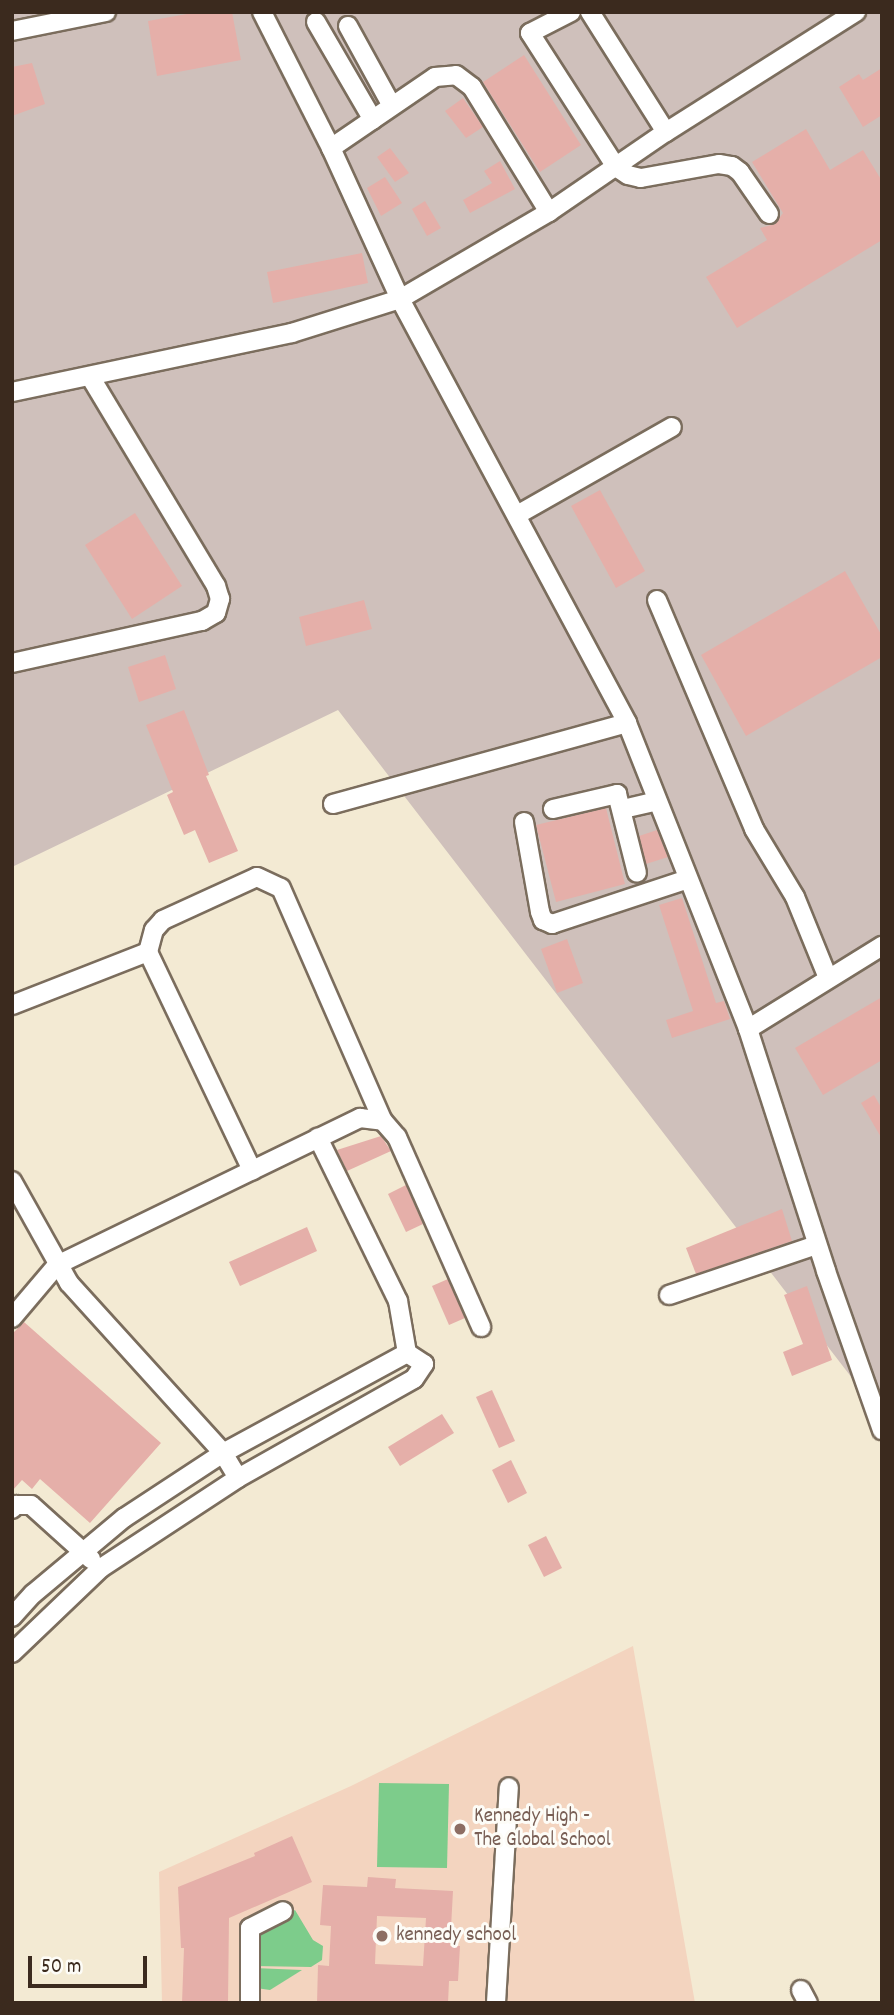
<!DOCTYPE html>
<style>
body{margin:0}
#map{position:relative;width:894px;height:2015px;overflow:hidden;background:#f3ead3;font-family:Dekko,sans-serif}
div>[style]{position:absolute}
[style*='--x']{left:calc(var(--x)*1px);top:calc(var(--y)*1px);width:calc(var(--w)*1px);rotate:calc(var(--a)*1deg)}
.built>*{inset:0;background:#f3d4bf}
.industrial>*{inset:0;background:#cfc0bb}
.green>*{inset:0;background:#7dcc8b}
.building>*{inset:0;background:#e5afa9}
.roads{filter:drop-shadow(2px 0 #7b6d5d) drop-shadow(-2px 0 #7b6d5d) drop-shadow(0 2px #7b6d5d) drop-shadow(0 -2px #7b6d5d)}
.minor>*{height:18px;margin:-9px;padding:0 9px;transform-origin:9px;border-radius:9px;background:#fff}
.dots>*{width:19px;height:19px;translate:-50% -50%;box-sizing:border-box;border:4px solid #fdfcf7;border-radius:50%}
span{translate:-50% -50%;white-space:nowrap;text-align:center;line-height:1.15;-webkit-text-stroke:6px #fdfcf7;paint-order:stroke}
.education-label{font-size:21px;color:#785e54}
.left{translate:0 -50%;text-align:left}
.frame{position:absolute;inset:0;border:14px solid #3b2a1e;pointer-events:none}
.scale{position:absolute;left:28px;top:1956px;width:119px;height:32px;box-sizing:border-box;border:4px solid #3b2a1e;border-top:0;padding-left:9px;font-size:21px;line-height:24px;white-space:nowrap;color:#3b2a1e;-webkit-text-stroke:5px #fdfcf7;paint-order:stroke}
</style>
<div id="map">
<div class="built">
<i style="clip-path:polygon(633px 1646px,695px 2003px,162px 2003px,159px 1872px,351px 1786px)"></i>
</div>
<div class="industrial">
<i style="clip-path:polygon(12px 12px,882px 12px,882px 1417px,338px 710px,12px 867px)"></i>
</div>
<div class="green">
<i style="clip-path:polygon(379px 1783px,449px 1784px,447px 1868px,377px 1867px)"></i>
<i style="clip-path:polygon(295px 1910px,313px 1940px,323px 1946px,322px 1960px,311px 1967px,253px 1966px,254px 1933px)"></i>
<i style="clip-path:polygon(253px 1968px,302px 1970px,270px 1990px,256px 1988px)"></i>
</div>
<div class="building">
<i style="clip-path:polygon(198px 12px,232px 12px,241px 60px,157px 76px,148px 21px)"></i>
<i style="clip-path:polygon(524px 55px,581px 145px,540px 172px,483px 82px)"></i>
<i style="clip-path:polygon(32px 63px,45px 104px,12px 116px,12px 67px)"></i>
<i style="clip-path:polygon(882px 68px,882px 115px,863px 127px,839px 87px,859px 74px,863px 80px)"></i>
<i style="clip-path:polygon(463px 98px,483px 127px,466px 138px,445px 111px)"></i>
<i style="clip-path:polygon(806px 129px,830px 170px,863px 150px,882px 181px,882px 240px,737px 328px,706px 277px,767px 240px,760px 228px,775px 224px,783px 213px,752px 162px)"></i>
<i style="clip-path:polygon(390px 148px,409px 173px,395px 182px,377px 157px)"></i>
<i style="clip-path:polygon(500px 161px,515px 189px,470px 213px,463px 200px,492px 183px,484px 171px)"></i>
<i style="clip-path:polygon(385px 177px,402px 203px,381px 216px,367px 188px)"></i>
<i style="clip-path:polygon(425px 201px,441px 228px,427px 236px,412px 209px)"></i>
<i style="clip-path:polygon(362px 253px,368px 283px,273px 303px,267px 272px)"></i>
<i style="clip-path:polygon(600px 490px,645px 571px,616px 588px,571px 506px)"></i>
<i style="clip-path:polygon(135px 513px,182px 586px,132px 619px,85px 545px)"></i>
<i style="clip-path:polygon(845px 571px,882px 636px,882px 657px,746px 736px,701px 655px)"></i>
<i style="clip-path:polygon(364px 600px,372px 629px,306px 646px,299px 617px)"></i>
<i style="clip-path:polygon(165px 655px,176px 689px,139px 702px,128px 667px)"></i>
<i style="clip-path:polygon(184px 710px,209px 775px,206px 776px,238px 851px,209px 863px,195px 830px,184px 835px,167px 795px,173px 792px,146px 725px)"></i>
<i style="clip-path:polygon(606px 808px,625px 884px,556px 902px,536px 825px)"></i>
<i style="clip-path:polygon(657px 830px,668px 857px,646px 864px,639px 836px)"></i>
<i style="clip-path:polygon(682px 898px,716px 1003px,724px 1001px,730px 1019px,672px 1038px,666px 1020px,693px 1011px,659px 905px)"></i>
<i style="clip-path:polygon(567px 939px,583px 983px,557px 993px,541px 949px)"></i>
<i style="clip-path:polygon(882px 997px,882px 1060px,823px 1095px,795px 1048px)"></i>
<i style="clip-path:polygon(874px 1095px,882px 1109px,882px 1139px,861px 1103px)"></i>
<i style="clip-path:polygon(381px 1136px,391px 1151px,347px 1171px,337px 1150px)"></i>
<i style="clip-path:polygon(406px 1185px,423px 1224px,406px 1232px,388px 1194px)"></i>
<i style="clip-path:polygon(782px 1209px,792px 1241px,696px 1274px,686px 1248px)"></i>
<i style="clip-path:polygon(307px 1227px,317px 1251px,240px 1286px,229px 1262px)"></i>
<i style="clip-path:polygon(448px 1279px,465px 1318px,449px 1325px,432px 1286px)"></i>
<i style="clip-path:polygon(807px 1286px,832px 1360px,792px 1376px,783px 1352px,803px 1344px,784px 1295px)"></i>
<i style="clip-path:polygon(24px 1322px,161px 1443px,90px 1523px,40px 1479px,32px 1489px,22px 1480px,12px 1491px,12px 1334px)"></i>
<i style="clip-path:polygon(492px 1390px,515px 1441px,499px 1448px,476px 1397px)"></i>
<i style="clip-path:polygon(442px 1414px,454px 1433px,400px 1466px,388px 1447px)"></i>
<i style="clip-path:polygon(511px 1460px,527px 1493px,508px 1503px,492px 1470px)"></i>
<i style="clip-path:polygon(546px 1536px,562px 1568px,544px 1577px,528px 1545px)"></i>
<i style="clip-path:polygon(292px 1836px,312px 1882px,229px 1918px,228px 2003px,182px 2003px,184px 1948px,181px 1948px,178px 1887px,255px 1856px,254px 1853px)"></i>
<i style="clip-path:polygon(evenodd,368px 1877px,396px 1879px,395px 1888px,453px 1891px,450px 1946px,460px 1946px,458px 1981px,449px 1981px,448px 2003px,317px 2003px,318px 1965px,329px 1966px,331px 1926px,320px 1925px,323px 1885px,367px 1887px,368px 1877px,377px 1916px,426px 1918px,423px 1966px,375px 1964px,377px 1916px)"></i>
</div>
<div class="roads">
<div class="minor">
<i style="--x:262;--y:12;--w:153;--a:63.1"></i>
<i style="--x:331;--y:148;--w:166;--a:65.4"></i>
<i style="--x:400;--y:299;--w:481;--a:61.8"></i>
<i style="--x:627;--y:723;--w:329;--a:68.4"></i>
<i style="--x:748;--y:1029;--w:254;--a:72.1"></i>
<i style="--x:826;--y:1271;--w:169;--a:70.6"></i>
<i style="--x:571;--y:12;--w:46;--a:152.9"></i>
<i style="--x:530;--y:33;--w:159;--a:57.3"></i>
<i style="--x:616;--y:167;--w:14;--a:34"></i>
<i style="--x:628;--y:175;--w:13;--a:13"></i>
<i style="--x:641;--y:178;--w:79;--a:-10.2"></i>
<i style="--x:719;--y:164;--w:13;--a:9"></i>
<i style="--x:732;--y:166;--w:10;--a:37"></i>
<i style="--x:740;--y:172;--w:51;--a:55.4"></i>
<i style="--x:590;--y:12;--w:142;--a:57.7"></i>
<i style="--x:316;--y:22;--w:113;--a:59.8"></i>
<i style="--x:348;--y:26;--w:91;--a:61.2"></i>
<i style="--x:12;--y:31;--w:96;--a:-11.4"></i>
<i style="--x:331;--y:148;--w:126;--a:-34.3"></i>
<i style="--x:435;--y:77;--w:21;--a:-5"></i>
<i style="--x:456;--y:75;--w:20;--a:37"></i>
<i style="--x:472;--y:87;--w:147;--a:58.4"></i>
<i style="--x:12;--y:392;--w:286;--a:-11.9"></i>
<i style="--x:292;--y:333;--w:113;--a:-17.5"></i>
<i style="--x:400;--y:299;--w:173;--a:-30.3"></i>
<i style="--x:549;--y:212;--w:142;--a:-34.4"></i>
<i style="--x:666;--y:132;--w:225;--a:-32.3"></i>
<i style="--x:517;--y:515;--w:178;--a:-29.6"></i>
<i style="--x:657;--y:600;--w:249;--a:67"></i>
<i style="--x:754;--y:829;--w:79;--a:58.9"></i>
<i style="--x:795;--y:897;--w:87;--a:67.8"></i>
<i style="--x:12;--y:663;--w:195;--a:-12.5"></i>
<i style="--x:202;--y:621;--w:16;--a:-30"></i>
<i style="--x:216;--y:613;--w:15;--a:-74"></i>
<i style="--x:220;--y:599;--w:14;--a:-107"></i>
<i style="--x:216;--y:586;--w:243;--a:-121"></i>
<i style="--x:333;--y:804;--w:305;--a:-15.4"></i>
<i style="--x:553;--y:809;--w:66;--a:-13.2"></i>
<i style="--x:617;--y:794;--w:81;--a:75.8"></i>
<i style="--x:623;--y:809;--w:35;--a:-13"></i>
<i style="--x:524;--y:822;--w:91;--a:79.9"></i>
<i style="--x:540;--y:912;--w:9;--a:69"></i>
<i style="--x:543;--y:920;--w:10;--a:24"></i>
<i style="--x:552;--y:924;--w:143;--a:-18.3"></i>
<i style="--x:148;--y:952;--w:23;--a:-75"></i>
<i style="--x:154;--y:930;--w:13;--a:-48"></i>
<i style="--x:163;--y:920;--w:103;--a:-24.6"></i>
<i style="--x:257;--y:877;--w:26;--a:25"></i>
<i style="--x:281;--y:888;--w:254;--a:66.4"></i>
<i style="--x:12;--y:1005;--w:146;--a:-21.3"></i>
<i style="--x:148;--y:952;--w:242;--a:64.5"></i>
<i style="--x:748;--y:1029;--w:158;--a:-31.8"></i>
<i style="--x:12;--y:1181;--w:117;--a:60.8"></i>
<i style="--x:69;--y:1283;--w:229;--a:47.8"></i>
<i style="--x:223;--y:1453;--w:29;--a:59"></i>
<i style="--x:669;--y:1295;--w:156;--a:-18.7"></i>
<i style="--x:12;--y:1318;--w:70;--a:-49.7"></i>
<i style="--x:57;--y:1265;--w:337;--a:-25.9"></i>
<i style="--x:360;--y:1118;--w:23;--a:7"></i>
<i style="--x:383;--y:1121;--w:21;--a:49"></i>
<i style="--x:397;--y:1137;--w:208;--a:66.1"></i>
<i style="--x:12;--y:1509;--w:6;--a:-45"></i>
<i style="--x:16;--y:1505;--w:15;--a:0"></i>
<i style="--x:31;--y:1505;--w:81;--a:42"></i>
<i style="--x:12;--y:1617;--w:31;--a:-48"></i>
<i style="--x:33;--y:1594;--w:119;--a:-39.9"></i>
<i style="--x:124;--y:1518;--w:118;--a:-33.3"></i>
<i style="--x:223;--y:1453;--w:209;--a:-28.5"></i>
<i style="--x:12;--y:1653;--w:123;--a:-43.7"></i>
<i style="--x:101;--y:1568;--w:164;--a:-33.3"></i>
<i style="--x:238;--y:1478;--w:202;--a:-29.4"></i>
<i style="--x:414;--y:1379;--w:18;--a:-56"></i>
<i style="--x:424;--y:1364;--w:20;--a:-147"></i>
<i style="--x:407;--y:1353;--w:53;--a:-99.8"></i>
<i style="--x:398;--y:1301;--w:182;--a:-116.1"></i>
<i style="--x:801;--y:1990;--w:15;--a:62"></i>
<i style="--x:250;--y:2003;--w:75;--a:-90"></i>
<i style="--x:250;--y:1928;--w:37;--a:-27"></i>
<i style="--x:496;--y:2003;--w:216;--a:-86.6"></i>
</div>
</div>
<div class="dots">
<i style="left:460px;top:1829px;background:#8d6e63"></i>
<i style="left:382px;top:1936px;background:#8d6e63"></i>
</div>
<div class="education-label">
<span class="left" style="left:474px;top:1829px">Kennedy High -<br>The Global School</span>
<span class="left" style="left:396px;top:1936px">kennedy school</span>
</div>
<div class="frame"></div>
<div class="scale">50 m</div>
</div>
